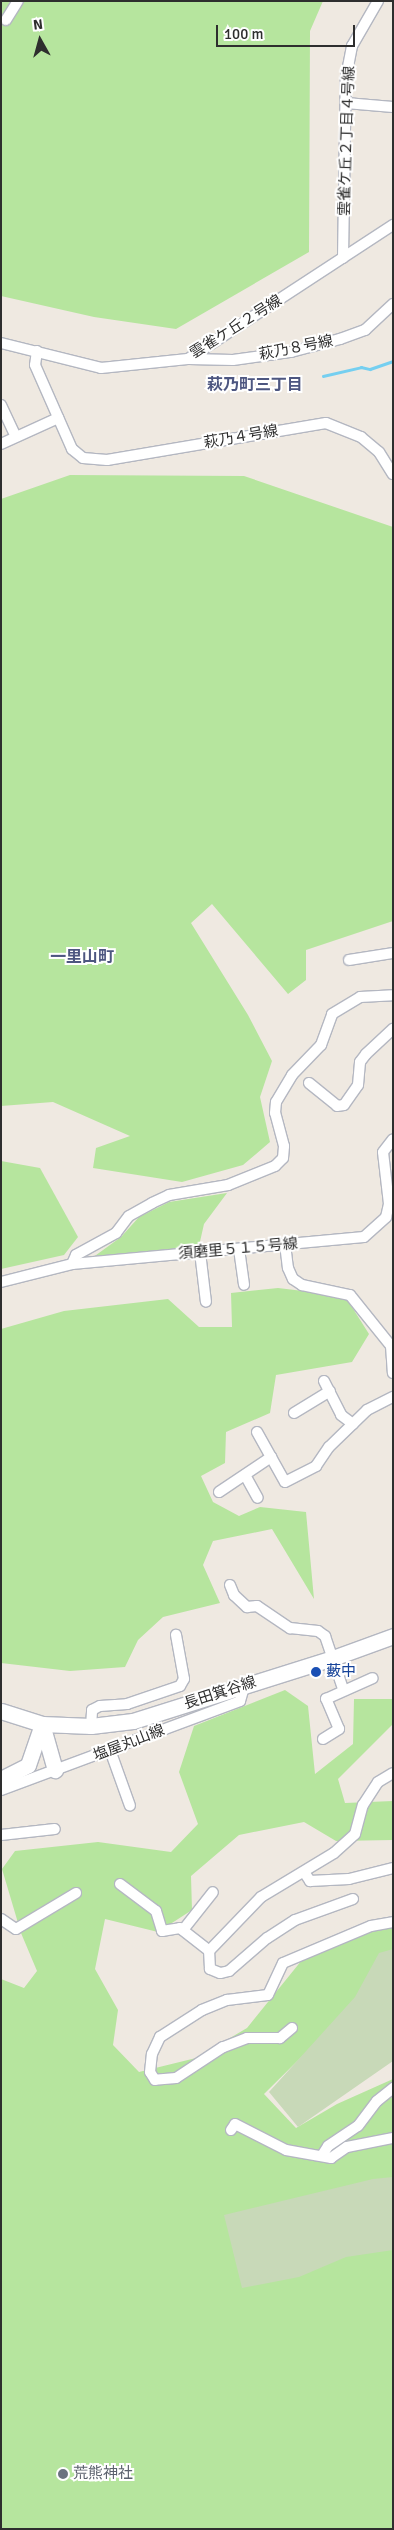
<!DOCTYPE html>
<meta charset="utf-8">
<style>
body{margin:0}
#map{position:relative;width:394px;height:2530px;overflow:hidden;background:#efe9e1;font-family:Signika,"Noto Sans JP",sans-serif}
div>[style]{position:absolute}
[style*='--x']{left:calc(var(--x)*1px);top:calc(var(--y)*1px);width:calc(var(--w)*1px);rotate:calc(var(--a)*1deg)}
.green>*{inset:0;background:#b6e59e}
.cemetery>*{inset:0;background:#c8d9b8}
.stream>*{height:2.5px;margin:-1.25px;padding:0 1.25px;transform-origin:1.25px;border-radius:1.25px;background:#75cff0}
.roads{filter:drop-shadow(1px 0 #b4b7c1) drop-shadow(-1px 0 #b4b7c1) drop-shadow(0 1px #b4b7c1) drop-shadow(0 -1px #b4b7c1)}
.street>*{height:10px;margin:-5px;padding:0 5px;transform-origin:5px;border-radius:5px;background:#fff}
.secondary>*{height:15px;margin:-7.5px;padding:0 7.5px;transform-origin:7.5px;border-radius:7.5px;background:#fff}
.dots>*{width:14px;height:14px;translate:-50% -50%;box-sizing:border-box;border:2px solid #fff;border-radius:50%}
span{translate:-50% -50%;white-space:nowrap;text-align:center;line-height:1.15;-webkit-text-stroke:4px #fff;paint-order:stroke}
.street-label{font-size:15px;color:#2e2e2e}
.transit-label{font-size:15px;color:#164399}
.left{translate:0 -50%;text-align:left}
.worship-label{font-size:15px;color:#5b616d}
.neighbourhood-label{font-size:16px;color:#4d5680;font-weight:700}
.frame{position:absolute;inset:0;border:2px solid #2e2e2e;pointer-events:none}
.north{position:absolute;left:15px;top:15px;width:50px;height:50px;-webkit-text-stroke:4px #fff;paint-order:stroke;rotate:353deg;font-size:14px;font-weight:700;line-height:20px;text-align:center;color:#2e2e2e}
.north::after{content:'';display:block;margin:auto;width:18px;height:22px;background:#2e2e2e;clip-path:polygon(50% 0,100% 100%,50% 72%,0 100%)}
.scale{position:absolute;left:216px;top:25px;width:139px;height:22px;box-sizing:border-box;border:2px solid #2e2e2e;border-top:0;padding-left:6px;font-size:15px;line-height:18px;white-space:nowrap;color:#2e2e2e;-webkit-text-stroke:4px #fff;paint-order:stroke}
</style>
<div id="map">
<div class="green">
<i style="clip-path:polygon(1px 1px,323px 1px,310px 31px,309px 252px,176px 329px,94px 317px,1px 296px)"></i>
<i style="clip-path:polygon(70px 475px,244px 476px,393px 527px,393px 921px,306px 950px,306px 980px,288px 994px,212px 904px,191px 923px,248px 1015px,272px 1061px,260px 1097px,270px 1142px,243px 1165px,182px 1182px,93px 1168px,96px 1148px,130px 1136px,53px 1102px,1px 1106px,1px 499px)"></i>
<i style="clip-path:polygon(1px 1161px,40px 1168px,78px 1237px,64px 1255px,1px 1269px)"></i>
<i style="clip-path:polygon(227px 1193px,204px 1224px,199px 1246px,92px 1258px,121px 1237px,139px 1217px,169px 1202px)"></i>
<i style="clip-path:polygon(278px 1288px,345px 1296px,369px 1334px,352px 1362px,276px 1375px,270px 1413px,226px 1432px,225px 1463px,201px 1476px,213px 1502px,239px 1516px,260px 1507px,306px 1512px,314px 1599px,272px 1529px,213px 1541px,203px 1565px,220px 1603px,163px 1617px,138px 1640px,125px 1667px,70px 1671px,1px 1663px,1px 1329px,64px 1311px,168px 1299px,199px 1327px,232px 1327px,231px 1293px)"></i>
<i style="clip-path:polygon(285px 1690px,308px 1706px,315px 1774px,353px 1744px,354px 1699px,393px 1699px,393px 1724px,338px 1779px,345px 1803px,393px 1801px,393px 1840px,336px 1841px,304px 1822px,239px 1835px,191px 1876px,192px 1910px,158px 1932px,105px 1919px,95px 1969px,118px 2010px,113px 2045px,139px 2072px,196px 2058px,247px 2028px,306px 1955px,393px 1922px,393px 1951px,358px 2001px,264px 2094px,296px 2128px,337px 2104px,393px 2079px,393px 2529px,1px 2529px,1px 1979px,24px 1988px,37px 1971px,21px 1933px,2px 1869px,15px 1851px,98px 1842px,171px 1852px,198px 1824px,179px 1772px,194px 1726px)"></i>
</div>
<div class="cemetery">
<i style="clip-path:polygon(393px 1949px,393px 2061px,298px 2127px,269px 2092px,355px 1997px,379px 1953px)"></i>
<i style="clip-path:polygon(393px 2177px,393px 2250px,346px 2257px,299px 2277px,242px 2288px,224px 2215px,373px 2179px)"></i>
</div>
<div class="stream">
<i style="--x:323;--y:376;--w:39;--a:-13"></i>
<i style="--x:361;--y:367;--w:9;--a:13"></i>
<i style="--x:370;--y:369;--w:24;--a:-19"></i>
</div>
<div class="roads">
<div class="street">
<i style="--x:6;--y:20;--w:22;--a:-58"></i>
<i style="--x:346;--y:103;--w:47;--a:4.9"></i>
<i style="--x:343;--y:258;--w:181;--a:-89.1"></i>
<i style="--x:346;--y:77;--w:32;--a:-79"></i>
<i style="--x:352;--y:46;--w:52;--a:-60"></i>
<i style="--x:1;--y:343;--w:103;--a:14"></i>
<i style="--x:101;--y:368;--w:87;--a:-5.9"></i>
<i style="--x:188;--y:359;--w:245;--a:-33.2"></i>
<i style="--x:37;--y:351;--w:14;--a:98"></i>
<i style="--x:35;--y:365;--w:92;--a:66.2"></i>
<i style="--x:72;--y:449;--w:14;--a:39"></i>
<i style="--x:83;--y:458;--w:24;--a:5"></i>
<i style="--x:107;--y:460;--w:222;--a:-9.6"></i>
<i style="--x:326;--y:423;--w:38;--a:22"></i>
<i style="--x:361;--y:437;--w:23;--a:40"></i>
<i style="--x:379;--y:452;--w:26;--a:58"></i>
<i style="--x:189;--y:359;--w:44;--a:1.3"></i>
<i style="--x:233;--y:360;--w:59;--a:-7.9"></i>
<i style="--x:291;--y:352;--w:51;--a:-14.9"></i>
<i style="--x:340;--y:339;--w:27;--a:-20"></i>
<i style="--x:365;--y:330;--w:38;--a:-43"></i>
<i style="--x:1;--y:405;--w:35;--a:65"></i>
<i style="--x:1;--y:444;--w:63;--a:-24.5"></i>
<i style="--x:349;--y:960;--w:45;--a:-9"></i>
<i style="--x:309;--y:1083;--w:36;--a:39"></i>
<i style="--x:337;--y:1106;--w:7;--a:-8"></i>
<i style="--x:344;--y:1105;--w:24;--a:-55"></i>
<i style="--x:358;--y:1085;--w:23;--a:-85"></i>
<i style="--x:360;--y:1062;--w:10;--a:-53"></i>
<i style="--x:366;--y:1054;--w:37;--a:-43"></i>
<i style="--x:285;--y:1244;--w:24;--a:83"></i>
<i style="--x:288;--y:1268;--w:12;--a:66"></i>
<i style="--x:293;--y:1279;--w:11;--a:34"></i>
<i style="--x:302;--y:1285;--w:49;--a:11.8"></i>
<i style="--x:350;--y:1295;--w:65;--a:51.2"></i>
<i style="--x:391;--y:1346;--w:27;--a:86"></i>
<i style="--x:239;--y:1249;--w:36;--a:82"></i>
<i style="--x:200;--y:1252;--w:50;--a:83.2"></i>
<i style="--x:72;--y:1264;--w:10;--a:-66"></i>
<i style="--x:76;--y:1255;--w:46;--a:-28.8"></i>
<i style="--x:116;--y:1233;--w:21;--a:-53"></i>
<i style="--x:129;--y:1216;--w:26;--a:-29"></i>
<i style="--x:152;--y:1203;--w:19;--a:-25"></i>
<i style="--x:169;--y:1195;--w:60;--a:-9.6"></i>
<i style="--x:228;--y:1185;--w:51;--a:-22"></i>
<i style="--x:275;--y:1166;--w:11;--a:-45"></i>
<i style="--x:283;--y:1158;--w:12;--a:-85"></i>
<i style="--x:284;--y:1146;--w:34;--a:-105"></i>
<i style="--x:275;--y:1113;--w:11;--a:-85"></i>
<i style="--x:276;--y:1102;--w:31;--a:-59"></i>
<i style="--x:292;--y:1075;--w:42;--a:-46"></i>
<i style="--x:321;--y:1045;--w:33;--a:-70"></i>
<i style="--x:332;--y:1014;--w:33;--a:-31"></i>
<i style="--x:360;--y:997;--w:33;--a:-3"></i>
<i style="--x:1;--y:1282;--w:73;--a:-14.2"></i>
<i style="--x:72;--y:1264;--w:293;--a:-5.3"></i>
<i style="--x:364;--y:1237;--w:30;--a:-42"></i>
<i style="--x:386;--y:1217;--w:13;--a:-77"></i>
<i style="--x:389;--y:1204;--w:52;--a:-96.6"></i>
<i style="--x:383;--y:1152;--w:16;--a:-52"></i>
<i style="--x:324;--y:1381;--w:38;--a:63"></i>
<i style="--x:341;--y:1415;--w:15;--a:37"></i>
<i style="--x:294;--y:1413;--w:42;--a:-31.4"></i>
<i style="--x:257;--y:1432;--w:57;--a:60.8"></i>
<i style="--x:285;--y:1482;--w:35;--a:-27"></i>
<i style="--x:316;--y:1466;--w:23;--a:-56"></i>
<i style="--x:329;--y:1447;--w:53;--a:-44.2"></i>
<i style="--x:367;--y:1410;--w:29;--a:-27"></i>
<i style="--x:245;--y:1475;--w:26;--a:61"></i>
<i style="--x:219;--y:1492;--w:63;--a:-33.9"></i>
<i style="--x:230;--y:1585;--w:11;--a:68"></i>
<i style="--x:234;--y:1595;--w:18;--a:43"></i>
<i style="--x:247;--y:1607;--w:10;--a:-6"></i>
<i style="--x:257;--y:1606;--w:40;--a:34"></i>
<i style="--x:290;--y:1628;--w:28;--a:6"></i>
<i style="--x:318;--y:1631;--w:9;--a:36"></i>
<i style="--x:325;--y:1636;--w:56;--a:71.2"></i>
<i style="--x:91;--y:1726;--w:16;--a:-86"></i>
<i style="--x:92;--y:1710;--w:9;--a:-27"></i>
<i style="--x:100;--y:1706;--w:27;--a:-4"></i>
<i style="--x:127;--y:1704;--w:56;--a:-18.8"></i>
<i style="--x:180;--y:1686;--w:8;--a:-60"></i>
<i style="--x:184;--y:1679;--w:45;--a:-100.3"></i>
<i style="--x:323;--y:1739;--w:19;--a:-32"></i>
<i style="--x:339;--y:1729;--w:33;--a:-113"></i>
<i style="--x:326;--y:1699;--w:51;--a:-24.1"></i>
<i style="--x:110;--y:1750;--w:59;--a:70.3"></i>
<i style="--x:1;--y:1790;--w:255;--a:-20.4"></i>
<i style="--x:240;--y:1701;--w:18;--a:-74"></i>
<i style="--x:1;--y:1835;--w:54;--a:-6.3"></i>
<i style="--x:304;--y:1872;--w:11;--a:56"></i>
<i style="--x:310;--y:1881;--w:39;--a:-3"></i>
<i style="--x:349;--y:1879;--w:45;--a:-14"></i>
<i style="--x:120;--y:1884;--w:45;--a:36.9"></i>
<i style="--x:156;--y:1911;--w:21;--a:73"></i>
<i style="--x:162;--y:1931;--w:18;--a:-9"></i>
<i style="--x:180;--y:1928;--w:37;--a:38"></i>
<i style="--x:353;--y:1899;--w:62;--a:160.1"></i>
<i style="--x:295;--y:1920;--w:33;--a:147"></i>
<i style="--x:267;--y:1938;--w:50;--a:139"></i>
<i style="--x:229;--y:1971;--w:9;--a:167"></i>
<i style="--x:220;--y:1973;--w:11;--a:-158"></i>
<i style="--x:210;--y:1969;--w:18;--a:-93"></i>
<i style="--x:209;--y:1951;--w:75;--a:-46.1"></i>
<i style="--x:261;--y:1897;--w:85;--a:-31.1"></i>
<i style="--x:334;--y:1853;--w:28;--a:-42"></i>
<i style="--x:355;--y:1834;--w:30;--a:-75"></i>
<i style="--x:363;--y:1805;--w:27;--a:-57"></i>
<i style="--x:378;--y:1782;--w:17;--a:-31"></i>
<i style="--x:1;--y:1919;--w:18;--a:34"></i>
<i style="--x:16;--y:1929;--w:70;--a:-31"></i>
<i style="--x:183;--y:1930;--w:48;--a:-51.7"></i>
<i style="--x:292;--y:2028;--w:16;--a:140"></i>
<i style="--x:280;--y:2038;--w:33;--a:180"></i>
<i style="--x:247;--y:2038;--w:26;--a:159"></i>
<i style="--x:223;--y:2047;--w:56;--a:146.6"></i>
<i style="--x:176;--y:2078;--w:21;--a:175"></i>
<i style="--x:155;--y:2080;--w:9;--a:-122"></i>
<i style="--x:150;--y:2072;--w:18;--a:-84"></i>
<i style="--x:152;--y:2054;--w:19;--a:-65"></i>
<i style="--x:160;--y:2037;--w:50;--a:-32.7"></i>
<i style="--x:202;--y:2010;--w:27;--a:-22"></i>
<i style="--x:227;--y:2000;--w:41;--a:-7"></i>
<i style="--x:268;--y:1995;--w:35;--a:-65"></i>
<i style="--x:283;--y:1963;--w:95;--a:-22.8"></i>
<i style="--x:371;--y:1926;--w:22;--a:-10"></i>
<i style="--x:231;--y:2130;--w:7;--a:-56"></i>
<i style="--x:235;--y:2124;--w:57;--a:27"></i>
<i style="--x:286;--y:2150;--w:46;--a:10.1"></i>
<i style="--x:331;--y:2158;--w:19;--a:-35"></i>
<i style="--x:347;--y:2147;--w:47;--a:-11.1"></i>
<i style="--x:323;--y:2154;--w:9;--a:-58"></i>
<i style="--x:328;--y:2146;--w:36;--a:-34"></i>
<i style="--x:358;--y:2126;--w:31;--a:-53"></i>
<i style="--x:377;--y:2101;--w:21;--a:-39"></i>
</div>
<div class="secondary">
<i style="--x:1;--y:1711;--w:43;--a:17.6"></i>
<i style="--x:42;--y:1724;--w:49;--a:2.3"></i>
<i style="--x:91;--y:1726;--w:42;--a:-6.8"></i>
<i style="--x:133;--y:1721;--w:210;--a:-17.5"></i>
<i style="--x:333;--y:1658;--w:64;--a:-20.1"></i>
<i style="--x:42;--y:1724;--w:48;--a:74.2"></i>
<i style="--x:1;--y:1779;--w:30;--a:-27"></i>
<i style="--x:28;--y:1765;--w:43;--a:-71.1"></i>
</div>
</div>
<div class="dots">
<i style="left:316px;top:1672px;background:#1a4fb4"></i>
<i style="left:63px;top:2474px;background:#6b7280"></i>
</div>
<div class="street-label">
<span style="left:347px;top:141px;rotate:-88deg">雲雀ケ丘２丁目４号線</span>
<span style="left:236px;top:327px;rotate:-32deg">雲雀ケ丘２号線</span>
<span style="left:296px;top:348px;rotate:-11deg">萩乃８号線</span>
<span style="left:241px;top:437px;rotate:-10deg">萩乃４号線</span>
<span style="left:238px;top:1249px;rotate:-5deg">須磨里５１５号線</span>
<span style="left:220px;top:1693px;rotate:-18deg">長田箕谷線</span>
<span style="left:129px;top:1743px;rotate:-21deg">塩屋丸山線</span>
</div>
<div class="transit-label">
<span class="left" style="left:326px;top:1672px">藪中</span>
</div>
<div class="worship-label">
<span class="left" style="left:73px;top:2474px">荒熊神社</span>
</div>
<div class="neighbourhood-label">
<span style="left:255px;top:385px">萩乃町三丁目</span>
<span style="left:82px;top:957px">一里山町</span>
</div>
<div class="frame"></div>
<div class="north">N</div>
<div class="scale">100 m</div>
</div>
